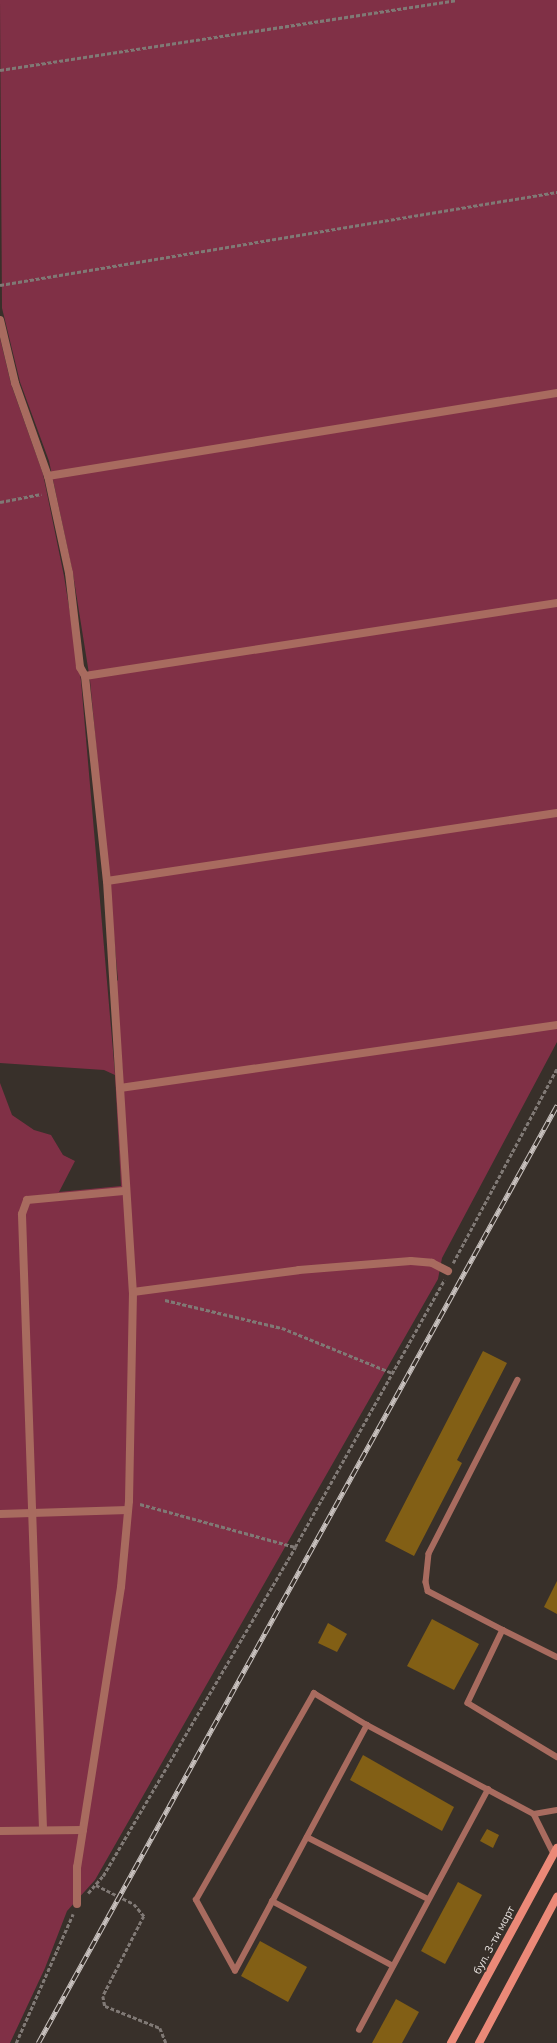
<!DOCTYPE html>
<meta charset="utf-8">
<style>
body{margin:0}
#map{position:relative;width:557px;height:2043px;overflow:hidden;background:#38302a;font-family:Mulish,sans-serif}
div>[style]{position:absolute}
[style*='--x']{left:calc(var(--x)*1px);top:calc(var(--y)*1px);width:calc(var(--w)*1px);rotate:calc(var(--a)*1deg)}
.green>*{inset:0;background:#803046}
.building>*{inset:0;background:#825f15}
.path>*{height:2.5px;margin-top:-1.25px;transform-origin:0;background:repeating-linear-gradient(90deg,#807975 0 4px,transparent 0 6px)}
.lane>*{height:5.5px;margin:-2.75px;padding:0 2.75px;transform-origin:2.75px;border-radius:2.75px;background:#a86b5f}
.street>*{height:8px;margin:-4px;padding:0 4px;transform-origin:4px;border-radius:4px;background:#a86b5f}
.secondary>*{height:8px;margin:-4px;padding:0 4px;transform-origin:4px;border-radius:4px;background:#eb8978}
.rail>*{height:4.5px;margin-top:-2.25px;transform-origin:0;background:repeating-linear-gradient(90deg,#38302a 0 9px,#c8c1be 0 18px);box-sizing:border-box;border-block:1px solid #c8c1be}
span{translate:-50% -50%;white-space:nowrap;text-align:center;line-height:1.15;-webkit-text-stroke:3px #38302a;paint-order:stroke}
.street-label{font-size:11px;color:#e6e0dd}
</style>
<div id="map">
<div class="green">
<i style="clip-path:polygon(0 0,557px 0,557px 1042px,442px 1258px,438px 1279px,95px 1880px,67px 1911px,45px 1968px,10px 2043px,0 2043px,0 1083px,12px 1115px,34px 1130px,51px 1135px,63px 1155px,75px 1161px,59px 1192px,121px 1186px,115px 1075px,104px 1070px,0 1063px,0 338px,11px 384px,43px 474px,64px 576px,81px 681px,115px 1074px,123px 1076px,115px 983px,118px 980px,90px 680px,73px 574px,49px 461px,20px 382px,2px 308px)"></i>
</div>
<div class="building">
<i style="clip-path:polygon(483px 1351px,507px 1363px,457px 1460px,462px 1463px,414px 1556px,385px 1541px)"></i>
<i style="clip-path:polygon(557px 1581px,557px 1614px,544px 1607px)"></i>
<i style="clip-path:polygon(432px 1619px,479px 1644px,454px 1690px,407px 1666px)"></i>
<i style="clip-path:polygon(328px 1623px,347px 1634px,337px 1652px,318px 1643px)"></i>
<i style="clip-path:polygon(363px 1755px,454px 1807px,442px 1831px,350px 1780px)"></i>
<i style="clip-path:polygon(487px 1829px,499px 1835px,493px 1848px,480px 1841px)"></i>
<i style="clip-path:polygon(458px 1882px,482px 1895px,445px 1964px,421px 1951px)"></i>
<i style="clip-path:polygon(260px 1941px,307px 1967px,288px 2002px,241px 1976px)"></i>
<i style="clip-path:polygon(396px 1999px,419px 2012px,402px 2043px,372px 2043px)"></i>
</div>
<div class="path">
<i style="--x:0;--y:70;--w:461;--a:-8.7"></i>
<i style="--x:0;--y:285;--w:565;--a:-9.48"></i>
<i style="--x:0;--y:502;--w:42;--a:-11"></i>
<i style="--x:453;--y:1263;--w:221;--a:-61.9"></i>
<i style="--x:165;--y:1300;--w:120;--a:13.5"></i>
<i style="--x:282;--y:1328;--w:119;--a:22.2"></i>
<i style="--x:140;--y:1504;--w:161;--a:15.5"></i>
<i style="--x:96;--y:1885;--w:42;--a:26.6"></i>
<i style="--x:134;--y:1904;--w:16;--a:50"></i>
<i style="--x:144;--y:1916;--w:90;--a:117.1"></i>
<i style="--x:103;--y:1996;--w:10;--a:79"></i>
<i style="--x:105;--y:2006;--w:59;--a:21.8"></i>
<i style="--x:160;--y:2028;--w:16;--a:68"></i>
<i style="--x:88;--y:1893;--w:23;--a:-49"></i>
<i style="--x:103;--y:1876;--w:381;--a:-59.7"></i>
<i style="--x:295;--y:1547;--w:306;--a:-60.8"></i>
<i style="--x:16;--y:2043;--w:141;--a:-66.2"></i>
</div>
<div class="lane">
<i style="--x:518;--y:1380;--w:195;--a:117.1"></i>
<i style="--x:429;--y:1554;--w:28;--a:96"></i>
<i style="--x:426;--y:1582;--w:9;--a:77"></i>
<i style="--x:428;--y:1591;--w:85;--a:27.5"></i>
<i style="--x:503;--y:1630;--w:81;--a:115.6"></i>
<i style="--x:468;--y:1703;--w:104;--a:31.2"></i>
<i style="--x:503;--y:1630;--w:60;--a:26.6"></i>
<i style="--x:534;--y:1814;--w:23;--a:-10"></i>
<i style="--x:307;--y:1837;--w:136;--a:27.1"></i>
<i style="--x:272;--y:1901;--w:137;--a:28.2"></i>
<i style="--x:235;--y:1971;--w:279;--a:-61.8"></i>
<i style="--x:367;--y:1725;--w:189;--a:28.1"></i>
<i style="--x:534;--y:1814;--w:45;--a:63.4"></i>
<i style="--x:235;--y:1971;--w:81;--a:-118.8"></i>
<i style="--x:196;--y:1900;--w:238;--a:-60.3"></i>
<i style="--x:314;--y:1693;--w:62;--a:31.1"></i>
<i style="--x:359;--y:2030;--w:273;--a:-61.8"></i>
</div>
<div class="street">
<i style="--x:0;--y:320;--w:65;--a:76.6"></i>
<i style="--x:15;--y:383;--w:99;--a:70.5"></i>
<i style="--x:48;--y:476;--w:99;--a:77.8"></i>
<i style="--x:69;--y:573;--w:95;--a:83.3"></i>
<i style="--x:80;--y:667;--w:10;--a:61"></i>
<i style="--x:85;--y:676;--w:206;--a:83.9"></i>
<i style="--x:107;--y:881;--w:412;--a:86.4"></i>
<i style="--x:133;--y:1292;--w:209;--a:91.1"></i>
<i style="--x:129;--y:1501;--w:86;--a:95.3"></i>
<i style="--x:121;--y:1587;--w:283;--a:98.9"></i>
<i style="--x:77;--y:1867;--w:37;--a:90"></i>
<i style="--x:48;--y:476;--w:516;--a:-9.26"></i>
<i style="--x:85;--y:676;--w:478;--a:-8.8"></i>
<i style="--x:107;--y:881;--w:455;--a:-8.6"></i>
<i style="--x:120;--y:1088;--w:442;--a:-8.2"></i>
<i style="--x:133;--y:1292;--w:167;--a:-7.5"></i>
<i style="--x:299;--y:1270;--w:112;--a:-4.6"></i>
<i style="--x:411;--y:1261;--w:21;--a:5"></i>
<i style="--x:432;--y:1263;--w:18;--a:27"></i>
<i style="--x:0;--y:1514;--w:128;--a:-1.8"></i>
<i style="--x:43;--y:1829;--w:615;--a:-91.96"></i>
<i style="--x:22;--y:1214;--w:15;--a:-70"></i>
<i style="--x:27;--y:1200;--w:97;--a:-5.3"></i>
<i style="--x:0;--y:1831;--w:83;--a:-0.7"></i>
</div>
<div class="secondary">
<i style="--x:451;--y:2043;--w:222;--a:-61.5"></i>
<i style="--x:479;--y:2043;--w:166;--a:-61.9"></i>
</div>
<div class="rail">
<i style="--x:38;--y:2043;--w:1072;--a:-61.04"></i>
</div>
<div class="street-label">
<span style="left:494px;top:1940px;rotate:-62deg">бул. 3-ти март</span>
</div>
</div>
